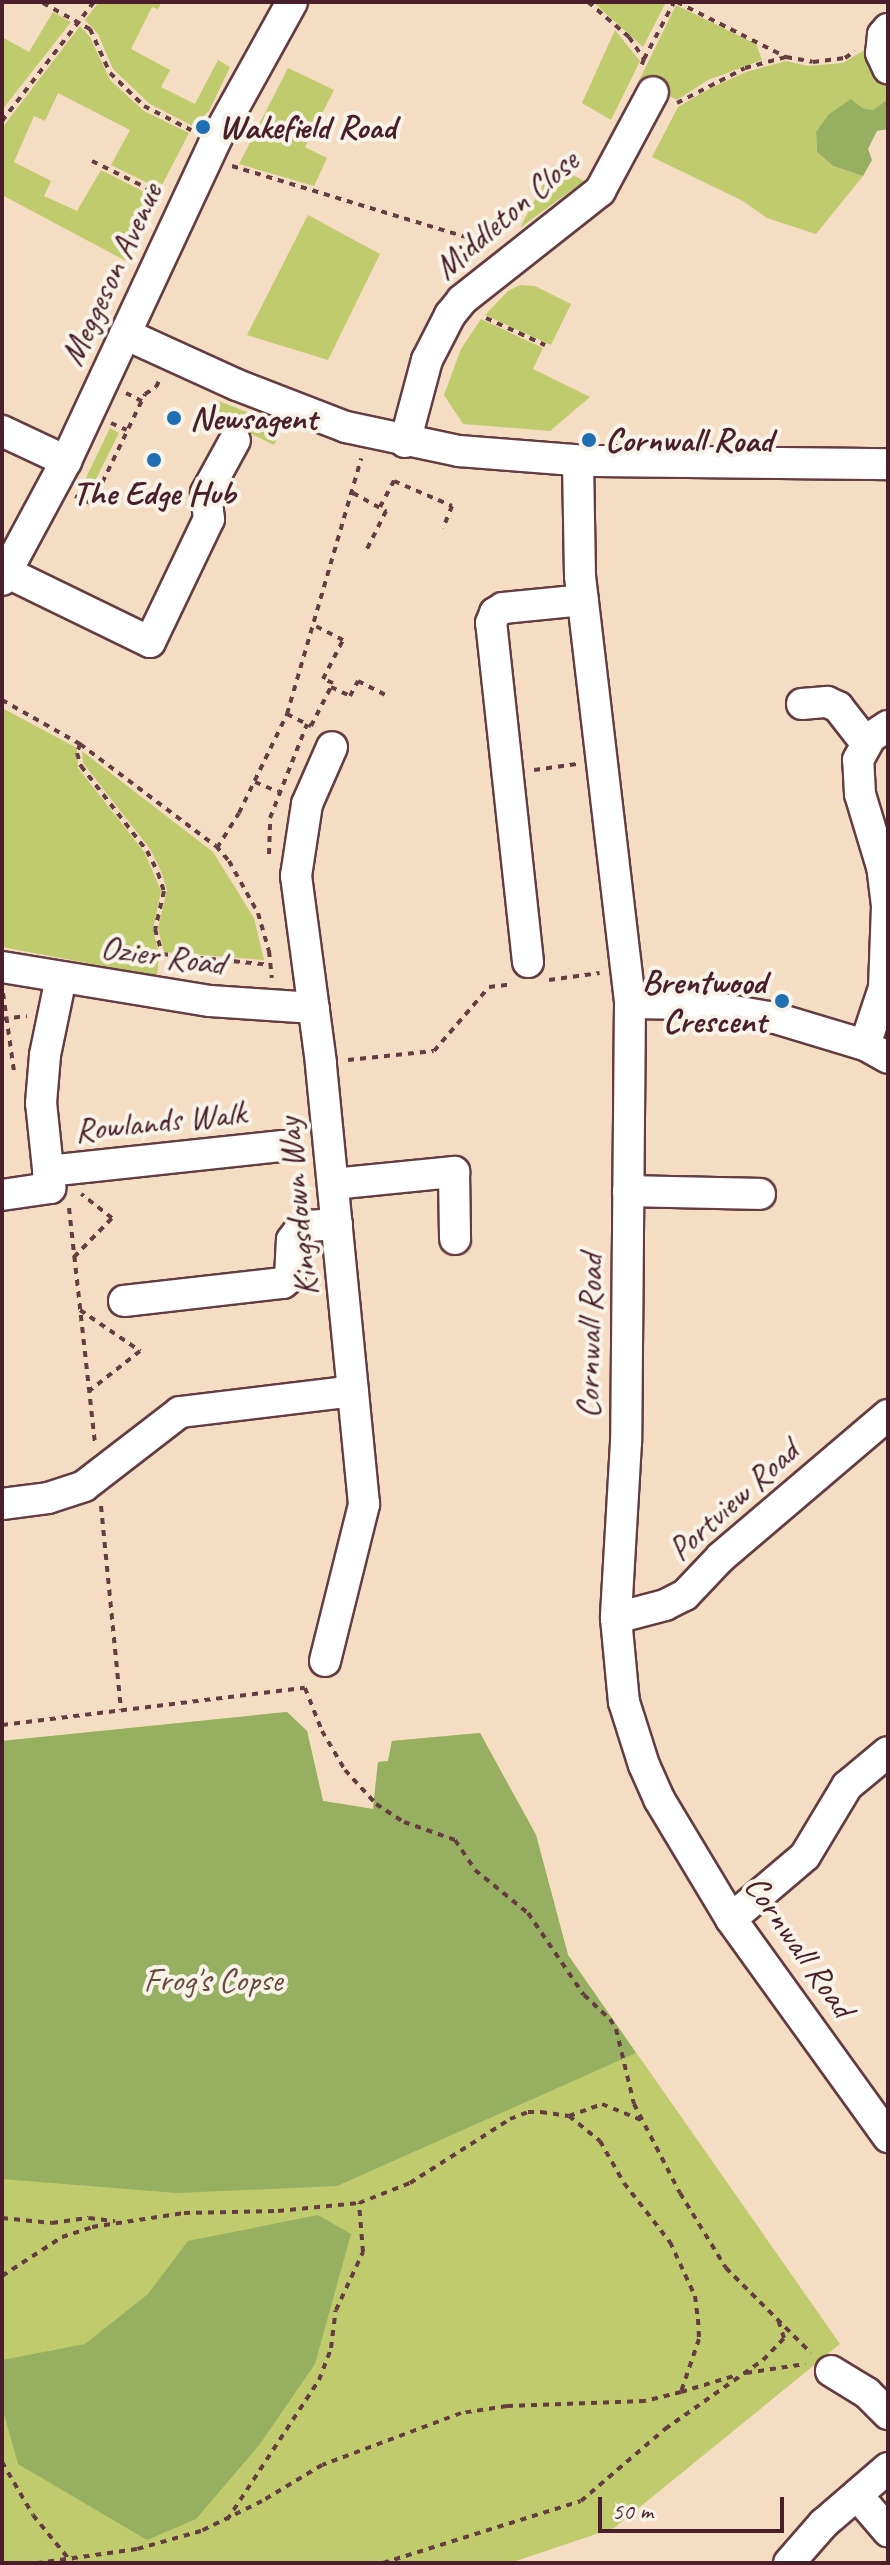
<!DOCTYPE html>
<style>
body{margin:0}
#map{position:relative;width:890px;height:2565px;overflow:hidden;background:#f4ddc2;font-family:Caveat,sans-serif}
div>[style]{position:absolute}
[style*='--x']{left:calc(var(--x)*1px);top:calc(var(--y)*1px);width:calc(var(--w)*1px);rotate:calc(var(--a)*1deg)}
.green>*{inset:0;background:#bfcb6d}
.forest>*{inset:0;background:#97af60}
.path>*{height:4px;margin-top:-2px;transform-origin:0;background:repeating-linear-gradient(90deg,#643c42 0 6px,transparent 0 12px)}
.roads{filter:drop-shadow(2px 0 #643c42) drop-shadow(-2px 0 #643c42) drop-shadow(0 2px #643c42) drop-shadow(0 -2px #643c42)}
.minor>*{height:30px;margin:-15px;padding:0 15px;transform-origin:15px;border-radius:15px;background:#fff}
.dots>*{width:22px;height:22px;translate:-50% -50%;box-sizing:border-box;border:4px solid #f7f3e8;border-radius:50%}
span{translate:-50% -50%;white-space:nowrap;text-align:center;line-height:1.15;-webkit-text-stroke:8px #f7f3e8;paint-order:stroke}
.poi-label{font-size:34px;color:#4a1f2b;font-weight:700}
.left{translate:0 -50%;text-align:left}
.right{translate:-100% -50%;text-align:right}
.street-label{font-size:34px;color:#4a1f2b}
.park-label{font-size:34px;color:#674a3c}
.frame{position:absolute;inset:0;border:4px solid #4a1f2b;pointer-events:none}
.scale{position:absolute;left:598px;top:2497px;width:186px;height:36px;box-sizing:border-box;border:4px solid #4a1f2b;border-top:0;padding-left:10px;font-size:24px;line-height:28px;white-space:nowrap;color:#4a1f2b;-webkit-text-stroke:6px #f7f3e8;paint-order:stroke}
</style>
<div id="map">
<div class="green">
<i style="clip-path:polygon(99px 2px,162px 2px,158px 9px,152px 7px,131px 49px,170px 70px,161px 87px,195px 104px,218px 60px,230px 67px,209px 111px,193px 126px,150px 104px,113px 69px,98px 34px,85px 20px)"></i>
<i style="clip-path:polygon(593px 2px,666px 2px,643px 47px)"></i>
<i style="clip-path:polygon(676px 5px,756px 44px,762px 60px,708px 80px,677px 100px,639px 81px)"></i>
<i style="clip-path:polygon(53px 12px,71px 22px,2px 110px,2px 37px,29px 52px)"></i>
<i style="clip-path:polygon(80px 26px,90px 37px,110px 80px,144px 111px,189px 133px,160px 189px,111px 165px,130px 130px,58px 93px,45px 121px,34px 116px,14px 162px,51px 181px,44px 196px,77px 211px,101px 170px,154px 197px,126px 261px,2px 195px,2px 128px)"></i>
<i style="clip-path:polygon(615px 30px,640px 61px,611px 120px,582px 103px)"></i>
<i style="clip-path:polygon(869px 47px,888px 84px,888px 99px,873px 110px,862px 108px,816px 132px,817px 152px,833px 166px,863px 176px,816px 234px,767px 218px,743px 201px,652px 157px,678px 107px,709px 89px,746px 72px,786px 61px,808px 66px,843px 63px)"></i>
<i style="clip-path:polygon(288px 68px,334px 90px,305px 147px,327px 158px,314px 186px,239px 164px)"></i>
<i style="clip-path:polygon(553px 165px,584px 181px,520px 228px)"></i>
<i style="clip-path:polygon(308px 215px,380px 254px,328px 360px,247px 335px)"></i>
<i style="clip-path:polygon(520px 285px,535px 286px,571px 304px,551px 345px,485px 315px,508px 291px)"></i>
<i style="clip-path:polygon(481px 319px,543px 348px,533px 369px,590px 397px,550px 431px,463px 424px,444px 395px,461px 349px)"></i>
<i style="clip-path:polygon(216px 400px,283px 426px,274px 445px,209px 413px)"></i>
<i style="clip-path:polygon(110px 428px,119px 433px,87px 497px,79px 492px)"></i>
<i style="clip-path:polygon(2px 708px,77px 748px,78px 768px,145px 853px,161px 891px,153px 929px,159px 955px,157px 976px,2px 947px)"></i>
<i style="clip-path:polygon(82px 751px,213px 852px,254px 918px,264px 960px,164px 952px,158px 928px,167px 890px,161px 871px,150px 849px,83px 763px)"></i>
<i style="clip-path:polygon(287px 1712px,307px 1731px,323px 1801px,373px 1809px,378px 1762px,388px 1761px,392px 1741px,480px 1733px,536px 1835px,568px 1955px,840px 2344px,614px 2528px,510px 2563px,2px 2563px,2px 1741px)"></i>
</div>
<div class="forest">
<i style="clip-path:polygon(851px 99px,862px 108px,873px 110px,888px 99px,888px 129px,877px 131px,868px 149px,872px 160px,863px 176px,833px 166px,817px 152px,816px 132px,829px 114px)"></i>
<i style="clip-path:polygon(287px 1712px,307px 1731px,323px 1801px,373px 1809px,378px 1762px,388px 1761px,392px 1741px,480px 1733px,536px 1835px,568px 1955px,636px 2053px,337px 2186px,177px 2193px,2px 2179px,2px 1741px)"></i>
<i style="clip-path:polygon(318px 2215px,351px 2234px,315px 2364px,260px 2444px,196px 2519px,147px 2540px,18px 2464px,2px 2407px,2px 2360px,85px 2344px,148px 2294px,188px 2241px)"></i>
</div>
<div class="path">
<i style="--x:588;--y:2;--w:54;--a:40.5"></i>
<i style="--x:629;--y:37;--w:27;--a:56"></i>
<i style="--x:644;--y:59;--w:9;--a:111"></i>
<i style="--x:677;--y:2;--w:122;--a:26.8"></i>
<i style="--x:786;--y:57;--w:27;--a:10"></i>
<i style="--x:813;--y:62;--w:32;--a:-7"></i>
<i style="--x:845;--y:58;--w:12;--a:-35"></i>
<i style="--x:43;--y:3;--w:54;--a:29"></i>
<i style="--x:90;--y:29;--w:48;--a:65.6"></i>
<i style="--x:110;--y:73;--w:47;--a:44.1"></i>
<i style="--x:144;--y:106;--w:53;--a:27.1"></i>
<i style="--x:644;--y:59;--w:64;--a:-62.2"></i>
<i style="--x:677;--y:103;--w:76;--a:-27.2"></i>
<i style="--x:745;--y:68;--w:42;--a:-15"></i>
<i style="--x:2;--y:121;--w:150;--a:-52.3"></i>
<i style="--x:92;--y:161;--w:77;--a:26.2"></i>
<i style="--x:232;--y:166;--w:268;--a:16.9"></i>
<i style="--x:486;--y:318;--w:65;--a:24.6"></i>
<i style="--x:126;--y:393;--w:18;--a:27"></i>
<i style="--x:111;--y:423;--w:17;--a:24"></i>
<i style="--x:353;--y:493;--w:38;--a:29"></i>
<i style="--x:386;--y:511;--w:47;--a:116.6"></i>
<i style="--x:75;--y:496;--w:19;--a:25"></i>
<i style="--x:92;--y:504;--w:122;--a:-64.3"></i>
<i style="--x:145;--y:394;--w:13;--a:-32"></i>
<i style="--x:156;--y:387;--w:9;--a:-63"></i>
<i style="--x:380;--y:507;--w:30;--a:-62"></i>
<i style="--x:394;--y:481;--w:63;--a:23.3"></i>
<i style="--x:452;--y:506;--w:24;--a:112"></i>
<i style="--x:331;--y:687;--w:21;--a:25"></i>
<i style="--x:350;--y:696;--w:17;--a:-62"></i>
<i style="--x:358;--y:681;--w:35;--a:27"></i>
<i style="--x:2;--y:700;--w:90;--a:29.4"></i>
<i style="--x:80;--y:744;--w:170;--a:36.9"></i>
<i style="--x:216;--y:846;--w:20;--a:49"></i>
<i style="--x:229;--y:861;--w:60;--a:60.9"></i>
<i style="--x:258;--y:913;--w:40;--a:74"></i>
<i style="--x:269;--y:951;--w:27;--a:84"></i>
<i style="--x:287;--y:714;--w:27;--a:27"></i>
<i style="--x:311;--y:726;--w:48;--a:-62.9"></i>
<i style="--x:333;--y:683;--w:11;--a:-158"></i>
<i style="--x:323;--y:679;--w:44;--a:-62.9"></i>
<i style="--x:343;--y:640;--w:33;--a:-153"></i>
<i style="--x:80;--y:744;--w:9;--a:108"></i>
<i style="--x:77;--y:753;--w:14;--a:73"></i>
<i style="--x:81;--y:766;--w:108;--a:52.2"></i>
<i style="--x:147;--y:851;--w:25;--a:63"></i>
<i style="--x:158;--y:873;--w:19;--a:72"></i>
<i style="--x:164;--y:891;--w:39;--a:103"></i>
<i style="--x:155;--y:929;--w:26;--a:74"></i>
<i style="--x:162;--y:954;--w:110;--a:5.8"></i>
<i style="--x:534;--y:770;--w:43;--a:-7.9"></i>
<i style="--x:255;--y:782;--w:25;--a:23"></i>
<i style="--x:217;--y:848;--w:41;--a:-57.8"></i>
<i style="--x:239;--y:813;--w:110;--a:-64.1"></i>
<i style="--x:287;--y:714;--w:266;--a:-73.8"></i>
<i style="--x:269;--y:854;--w:36;--a:-88"></i>
<i style="--x:270;--y:818;--w:101;--a:-68.5"></i>
<i style="--x:549;--y:980;--w:51;--a:-7.8"></i>
<i style="--x:3;--y:993;--w:79;--a:82"></i>
<i style="--x:2;--y:1019;--w:25;--a:-7"></i>
<i style="--x:348;--y:1060;--w:86;--a:-6"></i>
<i style="--x:434;--y:1051;--w:84;--a:-49.3"></i>
<i style="--x:489;--y:987;--w:23;--a:-7"></i>
<i style="--x:69;--y:1208;--w:238;--a:83.7"></i>
<i style="--x:74;--y:1257;--w:54;--a:-45.7"></i>
<i style="--x:112;--y:1218;--w:39;--a:-142"></i>
<i style="--x:80;--y:1310;--w:73;--a:34.3"></i>
<i style="--x:140;--y:1351;--w:65;--a:141.9"></i>
<i style="--x:101;--y:1506;--w:205;--a:84.4"></i>
<i style="--x:305;--y:1688;--w:46;--a:68.4"></i>
<i style="--x:322;--y:1731;--w:45;--a:59.5"></i>
<i style="--x:345;--y:1770;--w:46;--a:47.6"></i>
<i style="--x:376;--y:1804;--w:33;--a:33"></i>
<i style="--x:404;--y:1822;--w:54;--a:19.4"></i>
<i style="--x:455;--y:1840;--w:36;--a:56"></i>
<i style="--x:475;--y:1870;--w:68;--a:39.1"></i>
<i style="--x:528;--y:1913;--w:99;--a:55.7"></i>
<i style="--x:584;--y:1995;--w:35;--a:43"></i>
<i style="--x:610;--y:2019;--w:12;--a:59"></i>
<i style="--x:616;--y:2029;--w:77;--a:76.5"></i>
<i style="--x:634;--y:2104;--w:100;--a:62.7"></i>
<i style="--x:680;--y:2193;--w:88;--a:58.5"></i>
<i style="--x:726;--y:2268;--w:120;--a:45"></i>
<i style="--x:2;--y:1725;--w:305;--a:-7"></i>
<i style="--x:569;--y:2116;--w:35;--a:-20"></i>
<i style="--x:602;--y:2104;--w:42;--a:22.3"></i>
<i style="--x:2;--y:2218;--w:50;--a:5.7"></i>
<i style="--x:52;--y:2223;--w:37;--a:-8"></i>
<i style="--x:89;--y:2218;--w:26;--a:7"></i>
<i style="--x:2;--y:2276;--w:72;--a:-33"></i>
<i style="--x:62;--y:2237;--w:32;--a:-18"></i>
<i style="--x:92;--y:2227;--w:93;--a:-8.7"></i>
<i style="--x:184;--y:2213;--w:94;--a:-1.2"></i>
<i style="--x:278;--y:2211;--w:81;--a:-5.6"></i>
<i style="--x:359;--y:2203;--w:55;--a:-21.4"></i>
<i style="--x:410;--y:2183;--w:119;--a:-32.6"></i>
<i style="--x:510;--y:2119;--w:19;--a:-21"></i>
<i style="--x:528;--y:2112;--w:13;--a:0"></i>
<i style="--x:541;--y:2112;--w:28;--a:8"></i>
<i style="--x:569;--y:2116;--w:40;--a:39"></i>
<i style="--x:600;--y:2141;--w:48;--a:60.3"></i>
<i style="--x:624;--y:2183;--w:75;--a:52.1"></i>
<i style="--x:670;--y:2242;--w:60;--a:65.2"></i>
<i style="--x:695;--y:2296;--w:23;--a:83"></i>
<i style="--x:698;--y:2319;--w:20;--a:87"></i>
<i style="--x:699;--y:2339;--w:56;--a:108.8"></i>
<i style="--x:681;--y:2392;--w:37;--a:166"></i>
<i style="--x:645;--y:2401;--w:138;--a:177.9"></i>
<i style="--x:507;--y:2406;--w:47;--a:171.3"></i>
<i style="--x:461;--y:2413;--w:148;--a:159.5"></i>
<i style="--x:322;--y:2465;--w:70;--a:149"></i>
<i style="--x:262;--y:2501;--w:68;--a:153.8"></i>
<i style="--x:201;--y:2531;--w:66;--a:164.3"></i>
<i style="--x:137;--y:2549;--w:100;--a:172"></i>
<i style="--x:746;--y:2373;--w:60;--a:-8.7"></i>
<i style="--x:681;--y:2392;--w:59;--a:-16.9"></i>
<i style="--x:2;--y:2462;--w:61;--a:59.7"></i>
<i style="--x:33;--y:2515;--w:62;--a:50.9"></i>
<i style="--x:227;--y:2520;--w:168;--a:-56.7"></i>
<i style="--x:319;--y:2380;--w:34;--a:-69"></i>
<i style="--x:331;--y:2348;--w:38;--a:-83"></i>
<i style="--x:336;--y:2310;--w:64;--a:-65"></i>
<i style="--x:363;--y:2252;--w:49;--a:-94.7"></i>
<i style="--x:383;--y:2563;--w:207;--a:-17.4"></i>
<i style="--x:581;--y:2501;--w:111;--a:-40.6"></i>
<i style="--x:665;--y:2429;--w:120;--a:-35.1"></i>
<i style="--x:763;--y:2360;--w:30;--a:-46"></i>
<i style="--x:784;--y:2338;--w:20;--a:-108"></i>
</div>
<div class="roads">
<div class="minor">
<i style="--x:888;--y:29;--w:8;--a:130"></i>
<i style="--x:883;--y:35;--w:18;--a:96"></i>
<i style="--x:881;--y:53;--w:17;--a:65"></i>
<i style="--x:125;--y:334;--w:123;--a:24.5"></i>
<i style="--x:237;--y:385;--w:117;--a:21.1"></i>
<i style="--x:346;--y:427;--w:116;--a:12"></i>
<i style="--x:459;--y:451;--w:128;--a:4.5"></i>
<i style="--x:587;--y:461;--w:301;--a:0.6"></i>
<i style="--x:2;--y:431;--w:71;--a:25.1"></i>
<i style="--x:405;--y:442;--w:85;--a:-75"></i>
<i style="--x:427;--y:360;--w:51;--a:-62.9"></i>
<i style="--x:450;--y:315;--w:19;--a:-51"></i>
<i style="--x:462;--y:300;--w:176;--a:-38.3"></i>
<i style="--x:600;--y:191;--w:112;--a:-61.8"></i>
<i style="--x:578;--y:461;--w:115;--a:89"></i>
<i style="--x:580;--y:576;--w:430;--a:83.3"></i>
<i style="--x:630;--y:1003;--w:439;--a:90.5"></i>
<i style="--x:626;--y:1442;--w:176;--a:93.3"></i>
<i style="--x:616;--y:1618;--w:84;--a:84.6"></i>
<i style="--x:624;--y:1702;--w:66;--a:72.4"></i>
<i style="--x:644;--y:1765;--w:37;--a:66"></i>
<i style="--x:659;--y:1799;--w:140;--a:59"></i>
<i style="--x:731;--y:1919;--w:269;--a:54.2"></i>
<i style="--x:6;--y:572;--w:160;--a:25.9"></i>
<i style="--x:150;--y:642;--w:136;--a:-64.4"></i>
<i style="--x:209;--y:519;--w:26;--a:-97"></i>
<i style="--x:206;--y:493;--w:60;--a:-61.3"></i>
<i style="--x:2;--y:580;--w:135;--a:-61.7"></i>
<i style="--x:66;--y:461;--w:353;--a:-65"></i>
<i style="--x:215;--y:141;--w:159;--a:-61"></i>
<i style="--x:802;--y:704;--w:25;--a:-5"></i>
<i style="--x:827;--y:702;--w:12;--a:24"></i>
<i style="--x:838;--y:707;--w:46;--a:52.1"></i>
<i style="--x:528;--y:962;--w:341;--a:-96.2"></i>
<i style="--x:491;--y:623;--w:11;--a:-68"></i>
<i style="--x:495;--y:613;--w:9;--a:-32"></i>
<i style="--x:503;--y:608;--w:80;--a:-5.7"></i>
<i style="--x:2;--y:967;--w:211;--a:9.3"></i>
<i style="--x:210;--y:1001;--w:104;--a:3.9"></i>
<i style="--x:630;--y:1003;--w:63;--a:0.9"></i>
<i style="--x:693;--y:1004;--w:83;--a:9.7"></i>
<i style="--x:775;--y:1018;--w:94;--a:16.7"></i>
<i style="--x:865;--y:1045;--w:26;--a:29"></i>
<i style="--x:865;--y:1045;--w:60;--a:-71.6"></i>
<i style="--x:884;--y:988;--w:82;--a:-87.9"></i>
<i style="--x:887;--y:906;--w:39;--a:-97"></i>
<i style="--x:882;--y:867;--w:76;--a:-106.8"></i>
<i style="--x:860;--y:794;--w:34;--a:-93"></i>
<i style="--x:858;--y:760;--w:26;--a:-61"></i>
<i style="--x:871;--y:737;--w:20;--a:-33"></i>
<i style="--x:48;--y:1171;--w:236;--a:-6.1"></i>
<i style="--x:333;--y:1184;--w:122;--a:-5.7"></i>
<i style="--x:454;--y:1172;--w:67;--a:89.1"></i>
<i style="--x:628;--y:1191;--w:132;--a:1.3"></i>
<i style="--x:2;--y:1195;--w:49;--a:-8.3"></i>
<i style="--x:50;--y:1188;--w:85;--a:-96"></i>
<i style="--x:41;--y:1103;--w:48;--a:-85.2"></i>
<i style="--x:45;--y:1055;--w:79;--a:-78.3"></i>
<i style="--x:124;--y:1301;--w:160;--a:-6.5"></i>
<i style="--x:283;--y:1283;--w:9;--a:-41"></i>
<i style="--x:290;--y:1277;--w:37;--a:-87"></i>
<i style="--x:292;--y:1240;--w:10;--a:-53"></i>
<i style="--x:298;--y:1232;--w:12;--a:-31"></i>
<i style="--x:308;--y:1226;--w:29;--a:-4"></i>
<i style="--x:2;--y:1504;--w:46;--a:-7.4"></i>
<i style="--x:48;--y:1498;--w:38;--a:-18"></i>
<i style="--x:84;--y:1486;--w:121;--a:-37.6"></i>
<i style="--x:180;--y:1412;--w:174;--a:-6.9"></i>
<i style="--x:616;--y:1618;--w:51;--a:-14.9"></i>
<i style="--x:665;--y:1605;--w:22;--a:-27"></i>
<i style="--x:685;--y:1595;--w:52;--a:-46.5"></i>
<i style="--x:721;--y:1557;--w:219;--a:-40.4"></i>
<i style="--x:325;--y:1661;--w:162;--a:-76"></i>
<i style="--x:364;--y:1504;--w:443;--a:-95.6"></i>
<i style="--x:321;--y:1063;--w:189;--a:-97.6"></i>
<i style="--x:296;--y:876;--w:73;--a:-81.3"></i>
<i style="--x:307;--y:804;--w:62;--a:-66.3"></i>
<i style="--x:731;--y:1919;--w:97;--a:-40.4"></i>
<i style="--x:805;--y:1856;--w:82;--a:-59"></i>
<i style="--x:847;--y:1786;--w:53;--a:-39.7"></i>
<i style="--x:831;--y:2371;--w:42;--a:31.4"></i>
<i style="--x:867;--y:2393;--w:30;--a:45"></i>
<i style="--x:857;--y:2495;--w:48;--a:49.3"></i>
<i style="--x:789;--y:2563;--w:52;--a:-48.9"></i>
<i style="--x:823;--y:2524;--w:86;--a:-40.7"></i>
</div>
</div>
<div class="dots">
<i style="left:203px;top:127px;background:#1f6fb2"></i>
<i style="left:174px;top:418px;background:#1f6fb2"></i>
<i style="left:589px;top:440px;background:#1f6fb2"></i>
<i style="left:154px;top:460px;background:#1f6fb2"></i>
<i style="left:782px;top:1001px;background:#1f6fb2"></i>
</div>
<div class="poi-label">
<span class="left" style="left:219px;top:127px">Wakefield Road</span>
<span class="left" style="left:190px;top:418px">Newsagent</span>
<span class="left" style="left:605px;top:440px">Cornwall Road</span>
<span style="left:154px;top:493px">The Edge Hub</span>
<span class="right" style="left:766px;top:1001px">Brentwood<br>Crescent</span>
</div>
<div class="street-label">
<span style="left:506px;top:214px;rotate:-41deg">Middleton Close</span>
<span style="left:111px;top:274px;rotate:-65deg">Meggeson Avenue</span>
<span style="left:163px;top:955px;rotate:8deg">Ozier Road</span>
<span style="left:160px;top:1121px;rotate:-6deg">Rowlands Walk</span>
<span style="left:297px;top:1207px;rotate:-96deg">Kingsdown Way</span>
<span style="left:589px;top:1336px;rotate:-89deg">Cornwall Road</span>
<span style="left:733px;top:1500px;rotate:-42deg">Portview Road</span>
<span style="left:800px;top:1946px;rotate:55deg">Cornwall Road</span>
</div>
<div class="park-label">
<span style="left:213px;top:1980px">Frog's Copse</span>
</div>
<div class="frame"></div>
<div class="scale">50 m</div>
</div>
